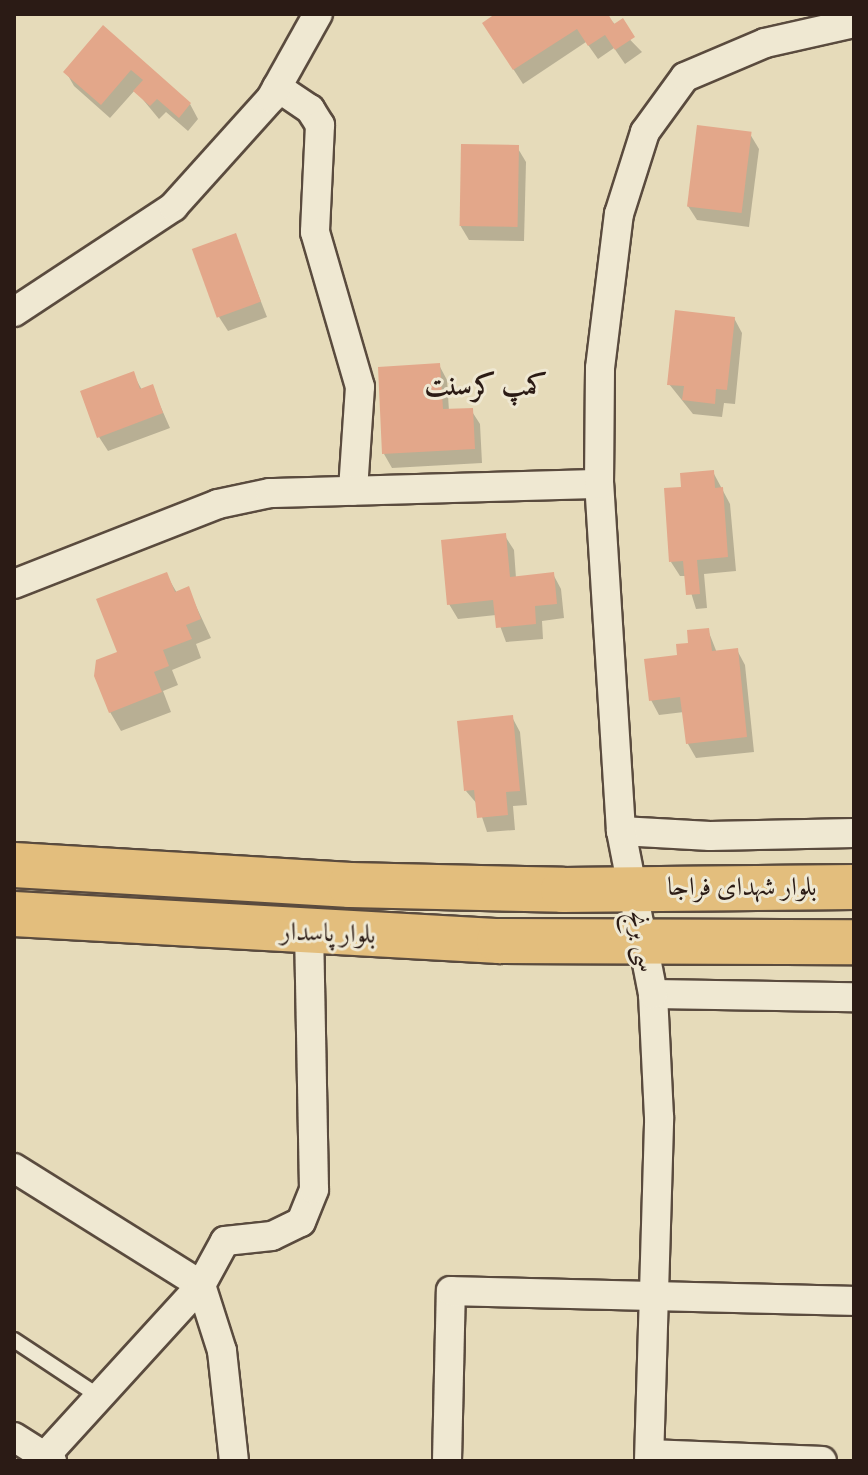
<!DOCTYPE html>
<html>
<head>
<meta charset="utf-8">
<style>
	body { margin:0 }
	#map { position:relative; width:868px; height:1475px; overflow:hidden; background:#e6dbba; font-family:"IM FELL French Canon",Amiri,serif }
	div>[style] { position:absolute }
	.shadow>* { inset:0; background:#0003 }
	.building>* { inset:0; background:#e3a78a; transform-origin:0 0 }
	.roads { filter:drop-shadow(2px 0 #5a4b3e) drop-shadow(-2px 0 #5a4b3e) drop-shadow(0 2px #5a4b3e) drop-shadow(0 -2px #5a4b3e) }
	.lane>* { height:14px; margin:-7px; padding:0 7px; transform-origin:7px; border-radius:7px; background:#efe8d2 }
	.street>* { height:28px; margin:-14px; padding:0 14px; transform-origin:14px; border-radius:14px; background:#efe8d2 }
	.primary>* { height:44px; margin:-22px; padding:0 22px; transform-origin:22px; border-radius:22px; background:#e3be7d }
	span { translate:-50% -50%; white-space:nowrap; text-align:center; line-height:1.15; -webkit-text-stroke:6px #efe8d2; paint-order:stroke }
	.street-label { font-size:26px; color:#2b1b15 }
	.neighbourhood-label { font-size:28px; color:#2b1b15; font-weight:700 }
	.frame { position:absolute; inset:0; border:16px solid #2b1b15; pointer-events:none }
</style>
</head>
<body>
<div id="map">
	<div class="shadow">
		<div style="clip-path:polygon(499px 14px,605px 14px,642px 52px,625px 64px,614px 48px,598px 59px,586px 42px,523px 84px,493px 38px)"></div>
		<div style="clip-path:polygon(103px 28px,190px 104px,198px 119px,188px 131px,166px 112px,159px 119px,135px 90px,110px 118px,74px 86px,66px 72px)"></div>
		<div style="clip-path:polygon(750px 134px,759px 149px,749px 227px,697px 220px,688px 206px)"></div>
		<div style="clip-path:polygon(517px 147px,526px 162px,524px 241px,469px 240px,460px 225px)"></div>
		<div style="clip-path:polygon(235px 235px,267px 317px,228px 331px,219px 317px)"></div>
		<div style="clip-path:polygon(734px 318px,742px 333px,735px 404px,724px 403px,722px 417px,693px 414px,669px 384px)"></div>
		<div style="clip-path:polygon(439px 365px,447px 380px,449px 411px,471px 410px,480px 424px,482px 463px,392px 468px,384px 454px)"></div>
		<div style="clip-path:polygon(133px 374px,142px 390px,152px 387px,170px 428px,108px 451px,99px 437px)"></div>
		<div style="clip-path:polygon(713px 472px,730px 504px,736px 571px,704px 574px,707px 608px,696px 609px,686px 576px,680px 576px,671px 562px,684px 489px)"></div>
		<div style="clip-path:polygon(505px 536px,514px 550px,516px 578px,553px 574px,561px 589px,564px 618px,542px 621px,543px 639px,506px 642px,496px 615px,458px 619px,449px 604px)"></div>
		<div style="clip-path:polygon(166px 574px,177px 593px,188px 589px,211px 638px,196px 644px,201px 658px,172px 670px,178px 685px,163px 691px,171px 712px,121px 731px,110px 712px,119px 653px)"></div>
		<div style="clip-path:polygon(708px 630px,717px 653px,737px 650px,745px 665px,754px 752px,696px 758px,688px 744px,684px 712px,659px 715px,651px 700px,679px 657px)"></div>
		<div style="clip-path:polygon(512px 717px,520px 732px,527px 805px,513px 806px,515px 830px,487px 832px,478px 805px,466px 791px)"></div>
	</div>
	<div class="building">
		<div style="clip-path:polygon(495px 14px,608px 14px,614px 24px,623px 18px,635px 37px,615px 50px,605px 35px,588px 46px,577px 29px,513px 70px,482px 23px)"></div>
		<div style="clip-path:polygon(103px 25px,191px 103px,179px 118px,157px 99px,150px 106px,133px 91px,143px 80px,131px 70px,101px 105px,63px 72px)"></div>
		<div style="left:697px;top:125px;width:55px;height:82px;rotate:7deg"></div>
		<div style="left:461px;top:144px;width:58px;height:82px;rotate:1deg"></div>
		<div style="left:236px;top:233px;width:73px;height:47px;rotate:70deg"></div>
		<div style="clip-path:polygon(675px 310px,735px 317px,727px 390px,716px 389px,715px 404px,682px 400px,684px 386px,667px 385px)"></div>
		<div style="clip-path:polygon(440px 363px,443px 409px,473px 408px,475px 449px,382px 454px,378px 367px)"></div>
		<div style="clip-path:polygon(134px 371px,140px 389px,153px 384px,163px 413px,97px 438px,80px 391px)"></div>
		<div style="clip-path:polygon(714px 470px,715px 488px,723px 487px,728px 557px,697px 560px,700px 594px,686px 595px,683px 561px,669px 562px,664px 488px,681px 487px,680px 473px)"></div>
		<div style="clip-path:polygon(506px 533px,510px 577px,554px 572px,557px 604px,535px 606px,536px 624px,496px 628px,493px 600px,447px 605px,441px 540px)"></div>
		<div style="clip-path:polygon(167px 572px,175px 592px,189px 586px,201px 619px,186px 625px,192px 639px,163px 650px,169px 666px,154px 672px,162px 692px,109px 713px,94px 676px,96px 660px,117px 652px,96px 599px)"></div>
		<div style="clip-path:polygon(709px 628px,712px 651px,738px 648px,747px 737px,686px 744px,680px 697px,649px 701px,644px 659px,677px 655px,676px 644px,688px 643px,687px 630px)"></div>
		<div style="clip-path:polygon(513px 715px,520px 791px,506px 792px,508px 815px,477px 818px,474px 790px,464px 791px,457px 721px)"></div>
	</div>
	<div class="roads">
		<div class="lane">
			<div style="left:14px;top:1340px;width:103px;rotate:33.5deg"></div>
		</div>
		<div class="street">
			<div style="left:277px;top:87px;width:40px;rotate:34deg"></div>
			<div style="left:310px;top:109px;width:19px;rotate:58deg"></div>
			<div style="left:320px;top:125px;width:107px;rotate:92.7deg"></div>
			<div style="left:315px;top:232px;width:161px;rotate:73.8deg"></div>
			<div style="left:360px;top:387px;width:104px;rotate:93.9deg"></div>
			<div style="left:14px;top:312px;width:191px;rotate:-33.4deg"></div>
			<div style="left:173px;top:207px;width:147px;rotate:-48deg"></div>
			<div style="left:271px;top:98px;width:96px;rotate:-60.8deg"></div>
			<div style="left:14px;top:584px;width:219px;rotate:-21.4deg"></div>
			<div style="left:218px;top:504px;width:53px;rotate:-11.9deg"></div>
			<div style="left:270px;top:493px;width:329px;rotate:-1.6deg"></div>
			<div style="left:621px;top:831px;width:89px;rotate:3.2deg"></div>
			<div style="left:710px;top:836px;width:144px;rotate:-1.2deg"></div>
			<div style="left:653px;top:994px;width:201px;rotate:0.9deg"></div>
			<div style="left:14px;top:1168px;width:221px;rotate:32deg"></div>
			<div style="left:201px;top:1285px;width:69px;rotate:72.3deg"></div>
			<div style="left:222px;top:1351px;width:111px;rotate:83.8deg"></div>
			<div style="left:14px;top:1437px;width:45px;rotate:32.3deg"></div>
			<div style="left:650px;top:1454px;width:172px;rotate:2.3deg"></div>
			<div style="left:46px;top:1455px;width:230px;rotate:-47.6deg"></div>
			<div style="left:201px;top:1285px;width:50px;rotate:-61.4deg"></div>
			<div style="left:225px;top:1241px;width:47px;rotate:-6.1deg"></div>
			<div style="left:272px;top:1236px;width:32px;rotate:-26deg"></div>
			<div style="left:301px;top:1222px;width:35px;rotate:-68deg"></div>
			<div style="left:314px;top:1189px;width:256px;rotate:-91.1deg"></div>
			<div style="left:447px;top:1461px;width:170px;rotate:-88.7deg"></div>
			<div style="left:451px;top:1291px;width:403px;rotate:1.4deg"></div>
			<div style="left:649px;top:1461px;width:344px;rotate:-88.3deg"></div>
			<div style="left:659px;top:1117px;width:123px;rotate:-92.8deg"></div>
			<div style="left:653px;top:994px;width:166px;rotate:-101.1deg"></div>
			<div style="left:621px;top:831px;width:348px;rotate:-93.6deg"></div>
			<div style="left:599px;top:484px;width:116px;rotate:-89.5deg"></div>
			<div style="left:600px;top:368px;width:155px;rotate:-83deg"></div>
			<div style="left:619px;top:214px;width:86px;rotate:-72.4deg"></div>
			<div style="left:645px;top:132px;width:68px;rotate:-54deg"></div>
			<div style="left:685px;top:77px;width:87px;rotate:-23deg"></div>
			<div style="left:765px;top:43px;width:91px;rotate:-12.7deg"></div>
		</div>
		<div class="primary">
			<div style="left:14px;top:865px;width:337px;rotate:3.4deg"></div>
			<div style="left:350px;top:885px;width:213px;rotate:1.3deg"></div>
			<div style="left:563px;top:890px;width:291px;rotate:-0.6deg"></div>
			<div style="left:14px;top:914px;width:486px;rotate:3.2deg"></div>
			<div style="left:499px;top:941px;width:355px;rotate:0.2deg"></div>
		</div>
	</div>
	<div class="street-label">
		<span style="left:742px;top:887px">بلوار شهدای فراجا</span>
		<span style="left:328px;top:933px;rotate:2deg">بلوار پاسدار</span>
		<span style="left:642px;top:941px;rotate:78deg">سی برنج</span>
	</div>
	<div class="neighbourhood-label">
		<span style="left:486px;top:386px">کمپ کرسنت</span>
	</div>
	<div class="frame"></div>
</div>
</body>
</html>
